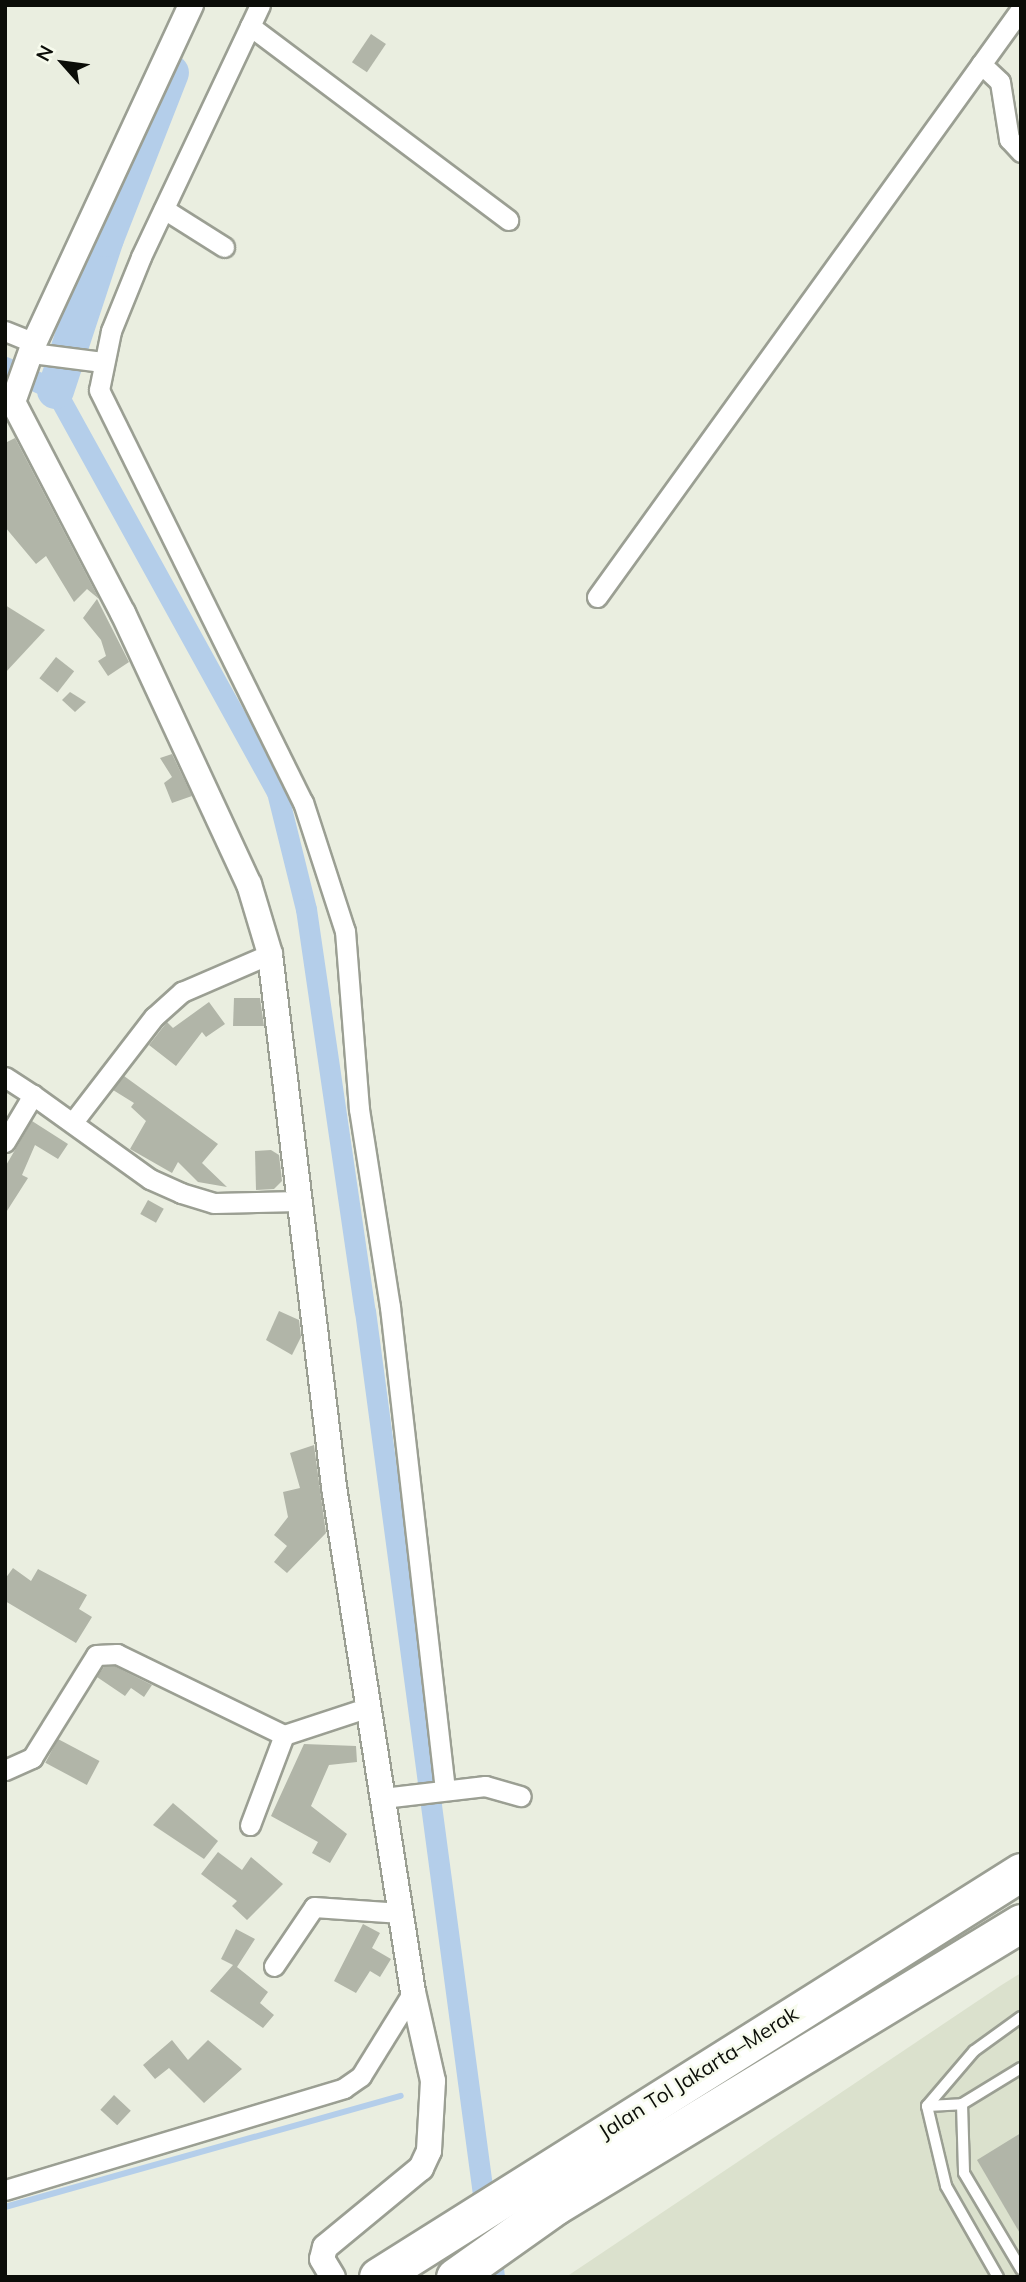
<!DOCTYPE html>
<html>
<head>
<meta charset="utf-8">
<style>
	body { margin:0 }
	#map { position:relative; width:1026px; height:2282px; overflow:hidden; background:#eaeee0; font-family:Mulish,sans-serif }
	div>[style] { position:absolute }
	.built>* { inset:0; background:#dbe1cd }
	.stream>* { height:6px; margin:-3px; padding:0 3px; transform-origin:3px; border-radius:3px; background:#b4ceea }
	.canal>* { height:21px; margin:-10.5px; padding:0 10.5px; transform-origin:10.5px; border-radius:10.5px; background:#b4ceea }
	.river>* { height:37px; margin:-18.5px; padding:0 18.5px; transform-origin:18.5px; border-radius:18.5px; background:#b4ceea }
	.building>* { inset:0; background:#b1b5a8; transform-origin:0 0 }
	.roads { filter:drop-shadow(2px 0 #9b9f93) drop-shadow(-2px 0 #9b9f93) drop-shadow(0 2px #9b9f93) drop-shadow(0 -2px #9b9f93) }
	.service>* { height:10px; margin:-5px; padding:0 5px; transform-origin:5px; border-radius:5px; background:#fff }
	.minor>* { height:19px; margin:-9.5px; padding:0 9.5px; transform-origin:9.5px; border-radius:9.5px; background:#fff }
	.tertiary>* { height:24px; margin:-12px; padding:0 12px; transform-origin:12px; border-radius:12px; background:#fff }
	.motorway>* { height:37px; margin:-18.5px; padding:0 18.5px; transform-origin:18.5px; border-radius:18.5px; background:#fff }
	span { translate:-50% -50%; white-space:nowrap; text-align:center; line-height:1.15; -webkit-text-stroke:5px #f7fbed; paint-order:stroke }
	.street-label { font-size:21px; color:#0b0d08 }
	.frame { position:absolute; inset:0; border:7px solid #0b0d08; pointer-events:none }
	.north { position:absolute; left:28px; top:28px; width:70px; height:70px; -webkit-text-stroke:5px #f7fbed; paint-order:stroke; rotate:298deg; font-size:19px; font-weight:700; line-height:28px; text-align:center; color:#0b0d08 }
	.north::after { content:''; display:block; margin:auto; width:24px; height:32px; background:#0b0d08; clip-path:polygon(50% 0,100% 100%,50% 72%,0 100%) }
</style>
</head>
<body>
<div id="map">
	<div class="built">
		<div style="clip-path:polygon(1021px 1973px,1021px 2277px,566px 2277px,1000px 1986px)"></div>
	</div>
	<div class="stream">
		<div style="left:5px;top:2207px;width:411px;rotate:-15.7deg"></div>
	</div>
	<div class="canal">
		<div style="left:5px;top:367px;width:55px;rotate:24.7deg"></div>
		<div style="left:55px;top:390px;width:459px;rotate:61.1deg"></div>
		<div style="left:277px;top:792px;width:121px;rotate:76.1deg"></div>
		<div style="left:306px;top:909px;width:406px;rotate:81.7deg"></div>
		<div style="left:365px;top:1311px;width:975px;rotate:82.39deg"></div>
	</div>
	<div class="river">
		<div style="left:55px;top:390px;width:160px;rotate:-71.8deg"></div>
		<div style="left:105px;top:238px;width:178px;rotate:-68.6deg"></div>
	</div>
	<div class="building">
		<div style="left:371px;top:34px;width:18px;height:34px;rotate:34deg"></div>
		<div style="clip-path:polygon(15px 438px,99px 599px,87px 589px,74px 602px,46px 556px,36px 564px,5px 527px,5px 443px)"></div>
		<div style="clip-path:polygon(97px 599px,129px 662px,108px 676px,98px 661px,106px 656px,101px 640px,83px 618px)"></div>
		<div style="clip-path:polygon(5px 605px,45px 630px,5px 673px)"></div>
		<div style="left:56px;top:657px;width:23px;height:27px;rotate:38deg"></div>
		<div style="clip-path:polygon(70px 692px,86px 702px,75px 712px,62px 700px)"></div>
		<div style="clip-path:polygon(172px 754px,192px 796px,172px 803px,164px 783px,172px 777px,160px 758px)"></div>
		<div style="clip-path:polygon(234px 998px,260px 998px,264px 1026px,233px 1026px)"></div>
		<div style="clip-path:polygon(209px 1002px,225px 1024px,206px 1037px,202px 1032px,176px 1066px,149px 1045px,167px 1022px,173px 1028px)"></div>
		<div style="clip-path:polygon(124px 1076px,218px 1144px,202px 1163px,227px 1187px,198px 1182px,178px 1162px,172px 1173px,130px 1149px,146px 1121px,131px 1107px,134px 1103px,113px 1090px)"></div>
		<div style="clip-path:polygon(32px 1121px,68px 1144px,58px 1159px,35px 1145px,22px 1175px,28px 1178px,5px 1214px,5px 1167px)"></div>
		<div style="clip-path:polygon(271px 1150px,279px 1155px,282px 1181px,274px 1189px,256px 1190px,255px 1151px)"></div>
		<div style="left:148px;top:1200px;width:18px;height:16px;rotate:29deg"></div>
		<div style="clip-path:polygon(279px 1311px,299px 1320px,301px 1337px,292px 1355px,266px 1340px)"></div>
		<div style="clip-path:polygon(314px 1445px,326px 1533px,287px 1573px,274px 1562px,287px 1546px,274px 1535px,288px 1517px,283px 1492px,300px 1488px,290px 1453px)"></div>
		<div style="clip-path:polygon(13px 1568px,31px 1581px,38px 1569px,87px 1595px,79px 1609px,92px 1617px,76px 1643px,5px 1601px,5px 1579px)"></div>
		<div style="clip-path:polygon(114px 1666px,152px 1685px,144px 1697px,131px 1688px,125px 1696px,97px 1677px,104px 1667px)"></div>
		<div style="left:58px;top:1739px;width:47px;height:27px;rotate:28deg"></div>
		<div style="clip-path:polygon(304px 1744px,356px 1746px,357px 1762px,329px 1765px,311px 1806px,347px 1834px,330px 1863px,312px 1853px,318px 1842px,271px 1816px)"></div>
		<div style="clip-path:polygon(173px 1803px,218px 1841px,204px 1859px,153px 1825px)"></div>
		<div style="clip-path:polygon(218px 1852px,242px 1870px,251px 1857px,283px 1884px,247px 1920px,232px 1906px,237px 1901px,201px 1874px)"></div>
		<div style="clip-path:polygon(363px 1924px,380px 1933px,372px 1948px,391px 1959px,380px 1977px,370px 1971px,356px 1993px,334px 1981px)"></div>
		<div style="clip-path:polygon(236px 1929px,255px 1939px,237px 1967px,268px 1992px,260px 2003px,274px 2015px,263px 2028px,210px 1991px,233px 1965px,221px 1959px)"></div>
		<div style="clip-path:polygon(172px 2040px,188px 2060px,208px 2040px,242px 2069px,204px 2103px,169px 2068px,155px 2079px,143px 2065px)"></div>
		<div style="left:114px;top:2095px;width:23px;height:20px;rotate:43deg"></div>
		<div style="clip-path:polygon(1021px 2133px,1021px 2235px,977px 2160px)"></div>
	</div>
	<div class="roads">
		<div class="service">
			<div style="left:1021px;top:2017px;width:58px;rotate:144.1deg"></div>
			<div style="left:974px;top:2051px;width:72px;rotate:130.5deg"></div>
			<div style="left:927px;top:2106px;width:35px;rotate:-3deg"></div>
			<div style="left:962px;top:2104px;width:69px;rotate:-31.4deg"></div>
			<div style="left:962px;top:2104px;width:69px;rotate:88.3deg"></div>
			<div style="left:964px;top:2173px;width:112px;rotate:59.3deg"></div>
			<div style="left:927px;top:2106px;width:82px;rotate:76.6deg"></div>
			<div style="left:946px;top:2186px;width:105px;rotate:60.3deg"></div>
		</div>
		<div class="minor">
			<div style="left:260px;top:5px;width:279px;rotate:115.3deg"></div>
			<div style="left:141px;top:257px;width:80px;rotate:112.1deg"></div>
			<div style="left:111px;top:331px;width:60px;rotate:101.5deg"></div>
			<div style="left:99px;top:390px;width:460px;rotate:63.7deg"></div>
			<div style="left:303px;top:802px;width:136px;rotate:72deg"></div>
			<div style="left:345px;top:931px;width:179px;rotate:85.5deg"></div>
			<div style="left:359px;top:1109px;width:200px;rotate:81.1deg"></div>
			<div style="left:390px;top:1307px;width:484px;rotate:83.5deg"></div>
			<div style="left:250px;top:26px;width:323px;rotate:36.9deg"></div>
			<div style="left:981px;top:64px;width:26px;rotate:43deg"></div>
			<div style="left:1000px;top:82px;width:58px;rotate:81deg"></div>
			<div style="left:1009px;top:139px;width:18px;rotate:47deg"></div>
			<div style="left:164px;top:209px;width:71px;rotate:32.3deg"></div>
			<div style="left:5px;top:331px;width:31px;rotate:22deg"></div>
			<div style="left:32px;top:353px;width:71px;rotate:7.3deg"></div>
			<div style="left:597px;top:597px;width:725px;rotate:-54.21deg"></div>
			<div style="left:5px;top:1077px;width:33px;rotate:33deg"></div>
			<div style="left:73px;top:1122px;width:133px;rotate:-52.4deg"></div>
			<div style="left:154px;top:1017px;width:38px;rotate:-42deg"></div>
			<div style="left:182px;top:992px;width:96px;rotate:-23.4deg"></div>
			<div style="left:5px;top:1142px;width:55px;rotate:-59.2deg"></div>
			<div style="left:33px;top:1095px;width:144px;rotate:35.7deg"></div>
			<div style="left:150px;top:1179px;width:34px;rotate:24deg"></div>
			<div style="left:181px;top:1193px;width:34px;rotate:17deg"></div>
			<div style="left:214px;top:1203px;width:85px;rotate:-1.3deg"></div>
			<div style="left:5px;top:1770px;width:30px;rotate:-24deg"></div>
			<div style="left:32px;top:1758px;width:121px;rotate:-58.1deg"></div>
			<div style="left:96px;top:1655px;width:21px;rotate:-3deg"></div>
			<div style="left:117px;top:1654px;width:186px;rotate:25.9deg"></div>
			<div style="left:383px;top:1798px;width:103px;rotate:-6.7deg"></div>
			<div style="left:485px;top:1786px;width:37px;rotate:16deg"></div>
			<div style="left:250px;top:1825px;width:96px;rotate:-69.3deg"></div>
			<div style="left:284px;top:1735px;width:89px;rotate:-18.2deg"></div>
			<div style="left:274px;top:1966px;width:71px;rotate:-55.9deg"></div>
			<div style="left:314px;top:1907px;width:87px;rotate:3.9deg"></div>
			<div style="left:5px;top:2190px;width:354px;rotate:-16.7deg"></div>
			<div style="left:344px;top:2088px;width:21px;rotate:-35deg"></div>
			<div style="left:361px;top:2076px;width:99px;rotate:-58.2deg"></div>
		</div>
		<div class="tertiary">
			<div style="left:191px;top:5px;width:373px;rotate:114.9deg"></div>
			<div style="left:34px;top:343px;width:63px;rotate:109.6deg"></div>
			<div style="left:13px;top:402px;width:238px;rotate:62.5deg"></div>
			<div style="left:123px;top:613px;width:299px;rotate:65.1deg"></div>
			<div style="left:249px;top:884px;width:73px;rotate:73.3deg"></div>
			<div style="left:270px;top:954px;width:537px;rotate:83.15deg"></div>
			<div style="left:334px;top:1487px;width:511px;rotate:81.11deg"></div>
			<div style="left:413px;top:1992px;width:91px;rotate:77.3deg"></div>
			<div style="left:433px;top:2081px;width:70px;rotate:93.3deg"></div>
			<div style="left:429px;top:2151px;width:19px;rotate:115deg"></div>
			<div style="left:421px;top:2168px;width:124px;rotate:140.5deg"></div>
			<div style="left:325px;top:2247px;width:12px;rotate:104deg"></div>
			<div style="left:322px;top:2259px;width:21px;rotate:59deg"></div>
		</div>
		<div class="motorway">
			<div style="left:378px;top:2277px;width:760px;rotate:-32.21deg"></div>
			<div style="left:455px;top:2277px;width:123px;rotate:-35.4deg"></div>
			<div style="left:555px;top:2206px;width:545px;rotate:-31.27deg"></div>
		</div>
	</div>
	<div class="street-label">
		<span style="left:698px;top:2072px;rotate:-32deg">Jalan Tol Jakarta–Merak</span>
	</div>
	<div class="frame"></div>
	<div class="north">N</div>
</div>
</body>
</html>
